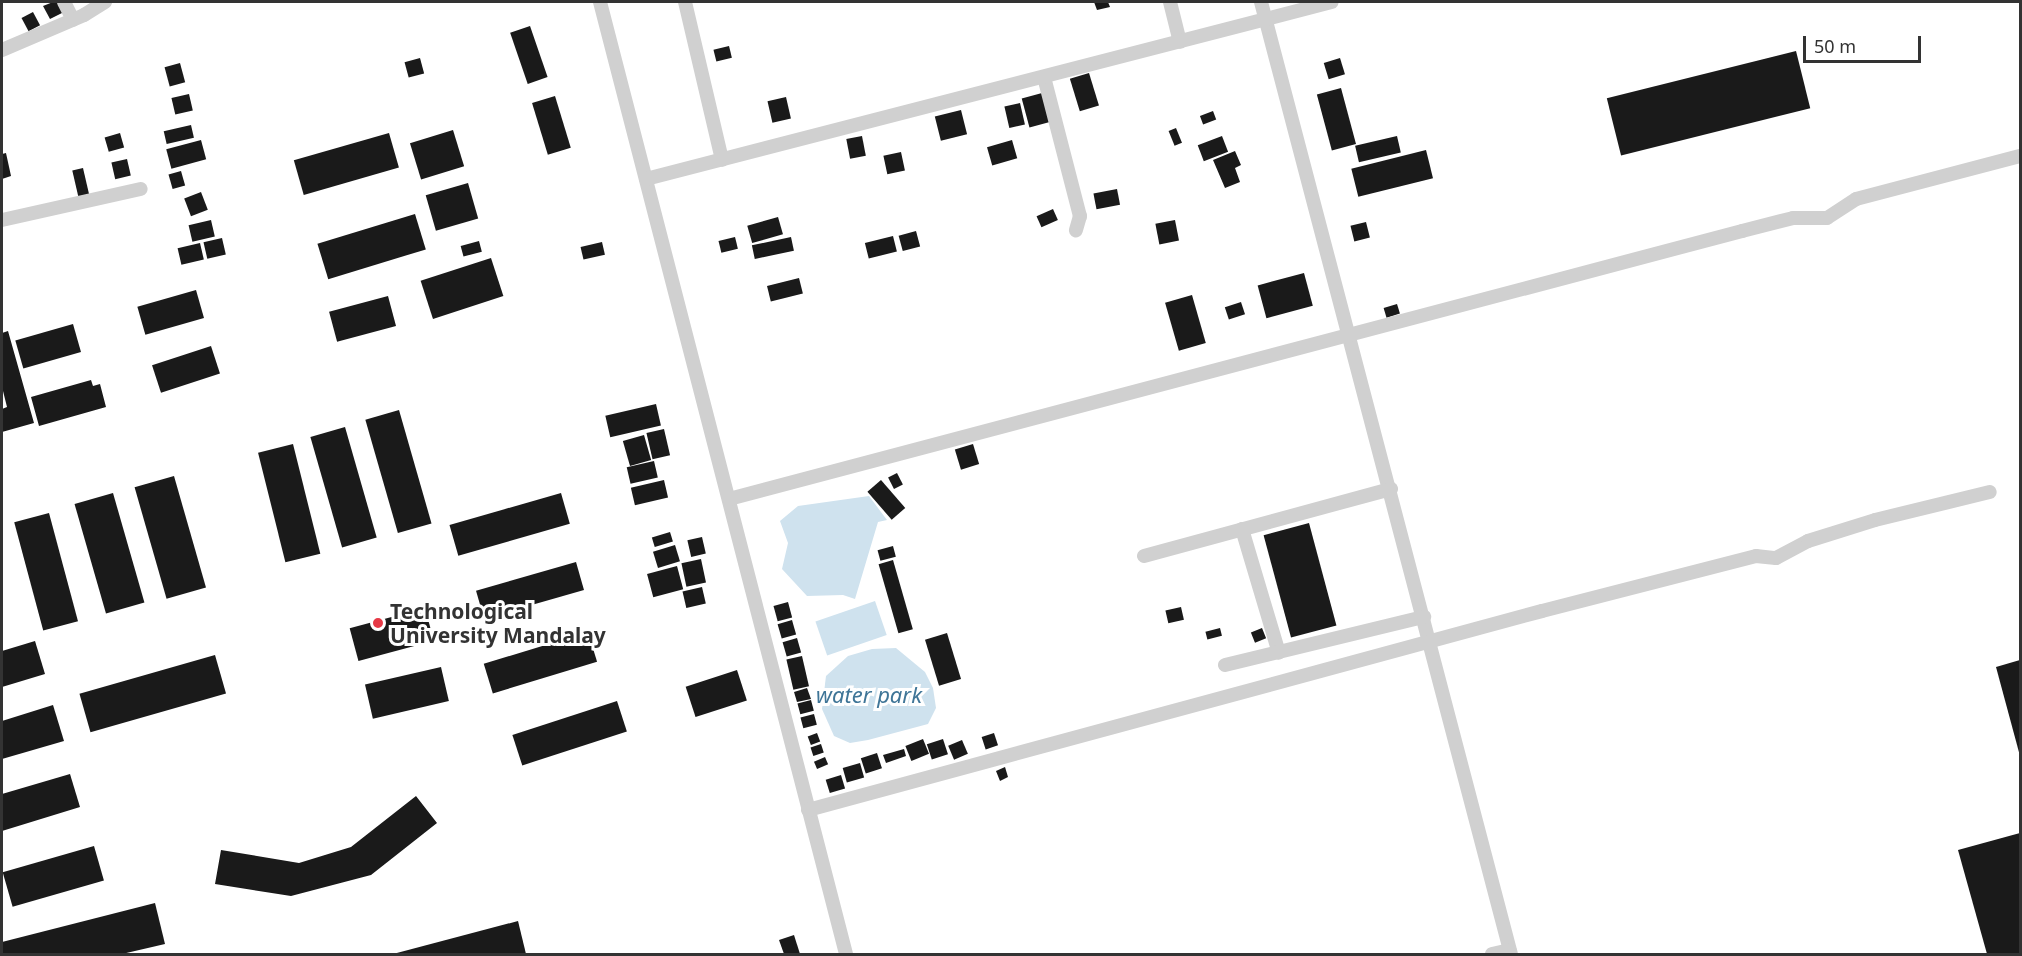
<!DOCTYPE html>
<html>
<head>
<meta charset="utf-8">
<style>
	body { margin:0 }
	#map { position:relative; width:2022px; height:956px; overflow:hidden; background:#fff; font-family:"Noto Sans",sans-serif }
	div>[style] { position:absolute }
	.water>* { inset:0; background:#cfe2ee; transform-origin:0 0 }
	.building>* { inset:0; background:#1a1a1a; transform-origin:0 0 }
	.street>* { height:14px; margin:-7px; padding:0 7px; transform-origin:7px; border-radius:7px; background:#d0d0d0 }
	.dots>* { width:16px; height:16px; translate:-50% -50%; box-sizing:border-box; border:3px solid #fff; border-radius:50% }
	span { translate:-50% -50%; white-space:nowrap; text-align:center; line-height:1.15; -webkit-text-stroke:6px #fff; paint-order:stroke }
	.poi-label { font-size:21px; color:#333; font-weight:700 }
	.left { translate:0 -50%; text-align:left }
	.water-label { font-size:22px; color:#3f7597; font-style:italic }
	.frame { position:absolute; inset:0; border:3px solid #333; pointer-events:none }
	.scale { position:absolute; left:1803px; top:36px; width:118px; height:27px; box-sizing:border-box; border:3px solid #333; border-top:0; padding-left:8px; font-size:18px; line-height:21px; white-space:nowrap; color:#333; -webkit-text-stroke:4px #fff; paint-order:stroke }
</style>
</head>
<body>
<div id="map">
	<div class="water">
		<div style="clip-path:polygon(869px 496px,887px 520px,878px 522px,855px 599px,843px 595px,807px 596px,782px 569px,788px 543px,780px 521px,798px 506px)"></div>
		<div style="left:875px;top:601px;width:36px;height:63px;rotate:71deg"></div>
		<div style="clip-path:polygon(896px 648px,925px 672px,933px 688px,936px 708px,928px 724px,868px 740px,850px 743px,834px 736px,822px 709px,826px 676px,848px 656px,872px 649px)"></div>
	</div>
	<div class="building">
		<div style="clip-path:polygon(53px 2px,59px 2px,64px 12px,50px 19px,43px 6px)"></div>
		<div style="clip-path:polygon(1094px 2px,1108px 2px,1110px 7px,1097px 10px)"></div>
		<div style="left:33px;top:12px;width:15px;height:13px;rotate:62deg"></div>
		<div style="left:530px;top:26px;width:54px;height:21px;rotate:71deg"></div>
		<div style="left:729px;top:46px;width:12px;height:16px;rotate:76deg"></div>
		<div style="left:1796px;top:51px;width:59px;height:195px;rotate:76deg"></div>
		<div style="left:420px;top:58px;width:16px;height:16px;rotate:75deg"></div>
		<div style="left:1340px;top:58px;width:17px;height:17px;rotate:73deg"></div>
		<div style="left:180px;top:63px;width:20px;height:16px;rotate:75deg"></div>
		<div style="left:1089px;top:73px;width:34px;height:20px;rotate:73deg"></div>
		<div style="left:1341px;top:88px;width:58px;height:25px;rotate:75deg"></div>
		<div style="left:1042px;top:93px;width:30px;height:21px;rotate:75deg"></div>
		<div style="left:189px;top:94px;width:17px;height:18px;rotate:77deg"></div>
		<div style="left:555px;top:96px;width:54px;height:24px;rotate:73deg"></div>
		<div style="left:786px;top:97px;width:22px;height:19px;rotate:77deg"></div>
		<div style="left:1020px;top:103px;width:22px;height:16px;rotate:77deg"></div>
		<div style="left:961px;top:110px;width:25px;height:27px;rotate:76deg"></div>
		<div style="left:1213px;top:111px;width:9px;height:14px;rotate:69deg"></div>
		<div style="left:191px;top:125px;width:13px;height:28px;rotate:77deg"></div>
		<div style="left:1176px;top:128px;width:16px;height:8px;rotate:68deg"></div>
		<div style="left:453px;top:130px;width:38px;height:45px;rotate:73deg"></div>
		<div style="left:120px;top:133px;width:15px;height:16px;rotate:74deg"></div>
		<div style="left:389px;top:133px;width:36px;height:99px;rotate:74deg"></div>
		<div style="left:862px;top:136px;width:20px;height:16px;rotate:79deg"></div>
		<div style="left:1222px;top:136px;width:17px;height:26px;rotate:69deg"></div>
		<div style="left:1397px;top:136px;width:17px;height:43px;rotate:77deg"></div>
		<div style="left:201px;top:140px;width:20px;height:36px;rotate:75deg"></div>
		<div style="left:1012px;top:140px;width:19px;height:26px;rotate:74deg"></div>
		<div style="left:1426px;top:150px;width:29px;height:77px;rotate:76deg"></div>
		<div style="clip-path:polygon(1235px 151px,1241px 165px,1235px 168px,1240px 182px,1225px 188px,1213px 160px)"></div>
		<div style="left:901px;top:152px;width:19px;height:18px;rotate:78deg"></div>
		<div style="clip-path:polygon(6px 153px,11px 176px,2px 179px,2px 154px)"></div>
		<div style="left:127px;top:159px;width:17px;height:16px;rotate:77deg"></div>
		<div style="left:83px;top:168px;width:27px;height:11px;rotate:77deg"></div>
		<div style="left:181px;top:171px;width:15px;height:13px;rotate:74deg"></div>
		<div style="left:468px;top:183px;width:37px;height:44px;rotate:74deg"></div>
		<div style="left:1117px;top:189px;width:16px;height:24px;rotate:79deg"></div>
		<div style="left:201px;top:192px;width:19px;height:18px;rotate:69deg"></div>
		<div style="left:1053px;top:209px;width:12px;height:18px;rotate:66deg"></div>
		<div style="left:415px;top:214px;width:37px;height:102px;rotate:73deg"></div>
		<div style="left:778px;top:217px;width:18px;height:32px;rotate:74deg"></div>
		<div style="left:211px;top:220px;width:17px;height:23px;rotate:77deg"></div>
		<div style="left:1175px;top:220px;width:21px;height:20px;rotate:79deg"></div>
		<div style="left:1366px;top:222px;width:16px;height:16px;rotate:76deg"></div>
		<div style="left:916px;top:231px;width:16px;height:18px;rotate:75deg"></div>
		<div style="left:893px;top:236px;width:16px;height:29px;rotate:76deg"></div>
		<div style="left:735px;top:237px;width:12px;height:17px;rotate:76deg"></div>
		<div style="left:791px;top:237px;width:14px;height:40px;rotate:78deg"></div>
		<div style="left:222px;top:238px;width:17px;height:19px;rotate:77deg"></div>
		<div style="left:479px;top:241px;width:11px;height:19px;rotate:75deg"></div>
		<div style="left:602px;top:242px;width:13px;height:22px;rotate:77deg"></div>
		<div style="left:200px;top:243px;width:17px;height:23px;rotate:77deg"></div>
		<div style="left:491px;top:258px;width:40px;height:74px;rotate:72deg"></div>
		<div style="left:1304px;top:273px;width:34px;height:48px;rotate:75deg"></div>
		<div style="left:799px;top:278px;width:16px;height:33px;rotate:76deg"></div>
		<div style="left:196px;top:290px;width:29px;height:61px;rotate:74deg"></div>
		<div style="left:1192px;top:295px;width:50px;height:28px;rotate:74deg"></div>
		<div style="left:388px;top:296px;width:31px;height:61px;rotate:75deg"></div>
		<div style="left:1241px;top:302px;width:13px;height:17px;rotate:72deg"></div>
		<div style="left:1397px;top:304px;width:10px;height:14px;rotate:73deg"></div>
		<div style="left:73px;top:324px;width:29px;height:60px;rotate:74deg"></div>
		<div style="clip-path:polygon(8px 331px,34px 423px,2px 432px,2px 409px,7px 407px,2px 387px,2px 333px)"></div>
		<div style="left:211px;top:346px;width:29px;height:62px;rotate:72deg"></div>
		<div style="clip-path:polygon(91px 380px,93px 386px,100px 384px,106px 407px,39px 426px,31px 397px)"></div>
		<div style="left:656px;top:404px;width:22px;height:52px;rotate:77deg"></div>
		<div style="left:399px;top:410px;width:118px;height:35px;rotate:74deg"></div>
		<div style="left:345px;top:427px;width:115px;height:36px;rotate:74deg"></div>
		<div style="left:664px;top:429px;width:27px;height:18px;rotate:77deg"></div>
		<div style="left:644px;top:435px;width:26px;height:22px;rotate:74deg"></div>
		<div style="left:293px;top:444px;width:113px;height:36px;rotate:76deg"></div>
		<div style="left:973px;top:444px;width:21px;height:19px;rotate:73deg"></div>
		<div style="left:654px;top:461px;width:17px;height:28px;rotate:77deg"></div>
		<div style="left:897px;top:473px;width:13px;height:10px;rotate:63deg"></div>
		<div style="left:174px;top:476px;width:116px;height:41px;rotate:74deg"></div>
		<div style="left:664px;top:480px;width:18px;height:34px;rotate:77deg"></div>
		<div style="left:881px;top:480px;width:37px;height:18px;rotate:49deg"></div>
		<div style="left:113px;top:493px;width:114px;height:40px;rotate:74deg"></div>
		<div style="left:561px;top:493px;width:32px;height:116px;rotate:74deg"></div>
		<div style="left:49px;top:513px;width:112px;height:36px;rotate:75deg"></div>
		<div style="left:1309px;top:523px;width:106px;height:47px;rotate:75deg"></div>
		<div style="left:670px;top:532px;width:10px;height:19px;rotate:73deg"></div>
		<div style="left:702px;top:537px;width:17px;height:15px;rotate:77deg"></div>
		<div style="left:675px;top:545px;width:17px;height:23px;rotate:73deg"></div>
		<div style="left:893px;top:546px;width:11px;height:16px;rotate:75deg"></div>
		<div style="left:701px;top:559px;width:24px;height:20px;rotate:78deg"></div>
		<div style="left:893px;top:560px;width:72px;height:15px;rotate:74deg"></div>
		<div style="left:576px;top:562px;width:29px;height:104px;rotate:74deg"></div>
		<div style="left:677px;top:566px;width:24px;height:31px;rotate:75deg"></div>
		<div style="left:702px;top:587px;width:17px;height:20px;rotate:77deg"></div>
		<div style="left:788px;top:602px;width:16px;height:15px;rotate:75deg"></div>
		<div style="left:1181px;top:607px;width:13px;height:16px;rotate:77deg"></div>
		<div style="left:425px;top:608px;width:34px;height:78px;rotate:75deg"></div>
		<div style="left:792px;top:620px;width:15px;height:15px;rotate:74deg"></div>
		<div style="left:1220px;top:628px;width:8px;height:15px;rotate:76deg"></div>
		<div style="left:1262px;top:628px;width:11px;height:12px;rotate:68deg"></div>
		<div style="left:588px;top:632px;width:31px;height:109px;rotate:73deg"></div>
		<div style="left:947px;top:633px;width:48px;height:23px;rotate:73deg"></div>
		<div style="left:797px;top:638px;width:15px;height:15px;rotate:74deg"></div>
		<div style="clip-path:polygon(35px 641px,45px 674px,2px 687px,2px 651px)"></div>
		<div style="left:215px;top:655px;width:40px;height:141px;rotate:74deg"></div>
		<div style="left:802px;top:656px;width:31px;height:16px;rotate:77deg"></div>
		<div style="clip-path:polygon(2020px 660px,2020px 756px,1996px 667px)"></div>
		<div style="left:441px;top:667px;width:35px;height:78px;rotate:77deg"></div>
		<div style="left:737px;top:670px;width:32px;height:54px;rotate:72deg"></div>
		<div style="clip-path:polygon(807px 688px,811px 699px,797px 702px,794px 692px)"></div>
		<div style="left:811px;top:700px;width:11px;height:14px;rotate:75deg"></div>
		<div style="left:617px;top:701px;width:32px;height:110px;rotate:72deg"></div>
		<div style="clip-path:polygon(53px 705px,64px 741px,2px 759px,2px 721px)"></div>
		<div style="left:814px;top:714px;width:11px;height:14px;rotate:75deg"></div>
		<div style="left:817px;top:733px;width:9px;height:10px;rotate:69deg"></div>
		<div style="left:994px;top:733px;width:13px;height:13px;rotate:72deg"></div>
		<div style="left:923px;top:739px;width:16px;height:19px;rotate:68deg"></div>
		<div style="left:943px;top:739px;width:16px;height:17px;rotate:72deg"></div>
		<div style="left:962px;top:740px;width:15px;height:15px;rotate:67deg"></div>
		<div style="left:821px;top:744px;width:9px;height:11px;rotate:72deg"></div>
		<div style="clip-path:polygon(904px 749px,906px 756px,886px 763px,883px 755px)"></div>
		<div style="left:877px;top:753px;width:16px;height:17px;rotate:72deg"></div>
		<div style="left:825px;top:757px;width:8px;height:12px;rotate:67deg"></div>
		<div style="left:860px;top:763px;width:15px;height:18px;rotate:74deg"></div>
		<div style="clip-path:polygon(1005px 767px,1008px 777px,1000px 781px,996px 771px)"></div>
		<div style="clip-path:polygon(70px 774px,80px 807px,2px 831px,2px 794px)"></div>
		<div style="left:841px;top:775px;width:14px;height:16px;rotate:73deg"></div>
		<div style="clip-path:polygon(416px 796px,437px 823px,371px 875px,291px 896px,215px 884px,221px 850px,299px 863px,351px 847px)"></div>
		<div style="clip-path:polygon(2020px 833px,2020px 954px,1987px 954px,1958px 850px)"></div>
		<div style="left:94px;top:846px;width:36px;height:95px;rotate:74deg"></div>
		<div style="clip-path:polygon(155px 903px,165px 944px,122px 954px,2px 954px,2px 942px)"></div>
		<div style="clip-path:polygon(518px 921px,526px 954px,393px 954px)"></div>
		<div style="clip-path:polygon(794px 935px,800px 954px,784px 954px,779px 940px)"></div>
	</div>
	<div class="street">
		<div style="left:64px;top:2px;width:20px;rotate:63deg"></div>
		<div style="left:600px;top:2px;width:983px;rotate:75.51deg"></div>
		<div style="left:685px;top:2px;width:162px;rotate:76.8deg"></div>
		<div style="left:1170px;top:2px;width:41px;rotate:76deg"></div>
		<div style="left:1261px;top:2px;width:984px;rotate:75.29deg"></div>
		<div style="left:2px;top:50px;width:89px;rotate:-23.1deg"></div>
		<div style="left:84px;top:15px;width:25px;rotate:-32deg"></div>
		<div style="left:1044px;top:77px;width:144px;rotate:75.5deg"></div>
		<div style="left:1080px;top:216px;width:15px;rotate:106deg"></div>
		<div style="left:646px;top:179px;width:708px;rotate:-14.47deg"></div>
		<div style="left:2px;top:220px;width:142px;rotate:-12.6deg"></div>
		<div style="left:729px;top:499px;width:1048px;rotate:-14.82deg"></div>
		<div style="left:1742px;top:231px;width:53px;rotate:-14.3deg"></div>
		<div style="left:1793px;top:218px;width:34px"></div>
		<div style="left:1827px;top:218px;width:35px;rotate:-33deg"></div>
		<div style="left:1856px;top:199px;width:170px;rotate:-14.7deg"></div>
		<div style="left:1242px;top:529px;width:129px;rotate:73.4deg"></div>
		<div style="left:1144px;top:556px;width:256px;rotate:-15.2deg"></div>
		<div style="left:1225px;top:665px;width:205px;rotate:-13.6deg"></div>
		<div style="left:808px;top:810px;width:760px;rotate:-15.17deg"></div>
		<div style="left:1542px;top:611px;width:221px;rotate:-14.4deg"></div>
		<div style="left:1756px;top:556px;width:20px;rotate:6deg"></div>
		<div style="left:1776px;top:558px;width:36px;rotate:-28deg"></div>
		<div style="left:1808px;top:541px;width:70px;rotate:-17.4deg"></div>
		<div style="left:1875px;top:520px;width:118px;rotate:-13.7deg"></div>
		<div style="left:1492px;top:954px;width:18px;rotate:-13deg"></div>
	</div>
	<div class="dots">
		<div style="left:378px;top:623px;background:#e63946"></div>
	</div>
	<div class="poi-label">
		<span class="left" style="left:390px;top:623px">Technological<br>University Mandalay</span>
	</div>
	<div class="water-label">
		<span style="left:869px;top:695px">water park</span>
	</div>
	<div class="frame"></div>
	<div class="scale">50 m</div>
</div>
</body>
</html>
